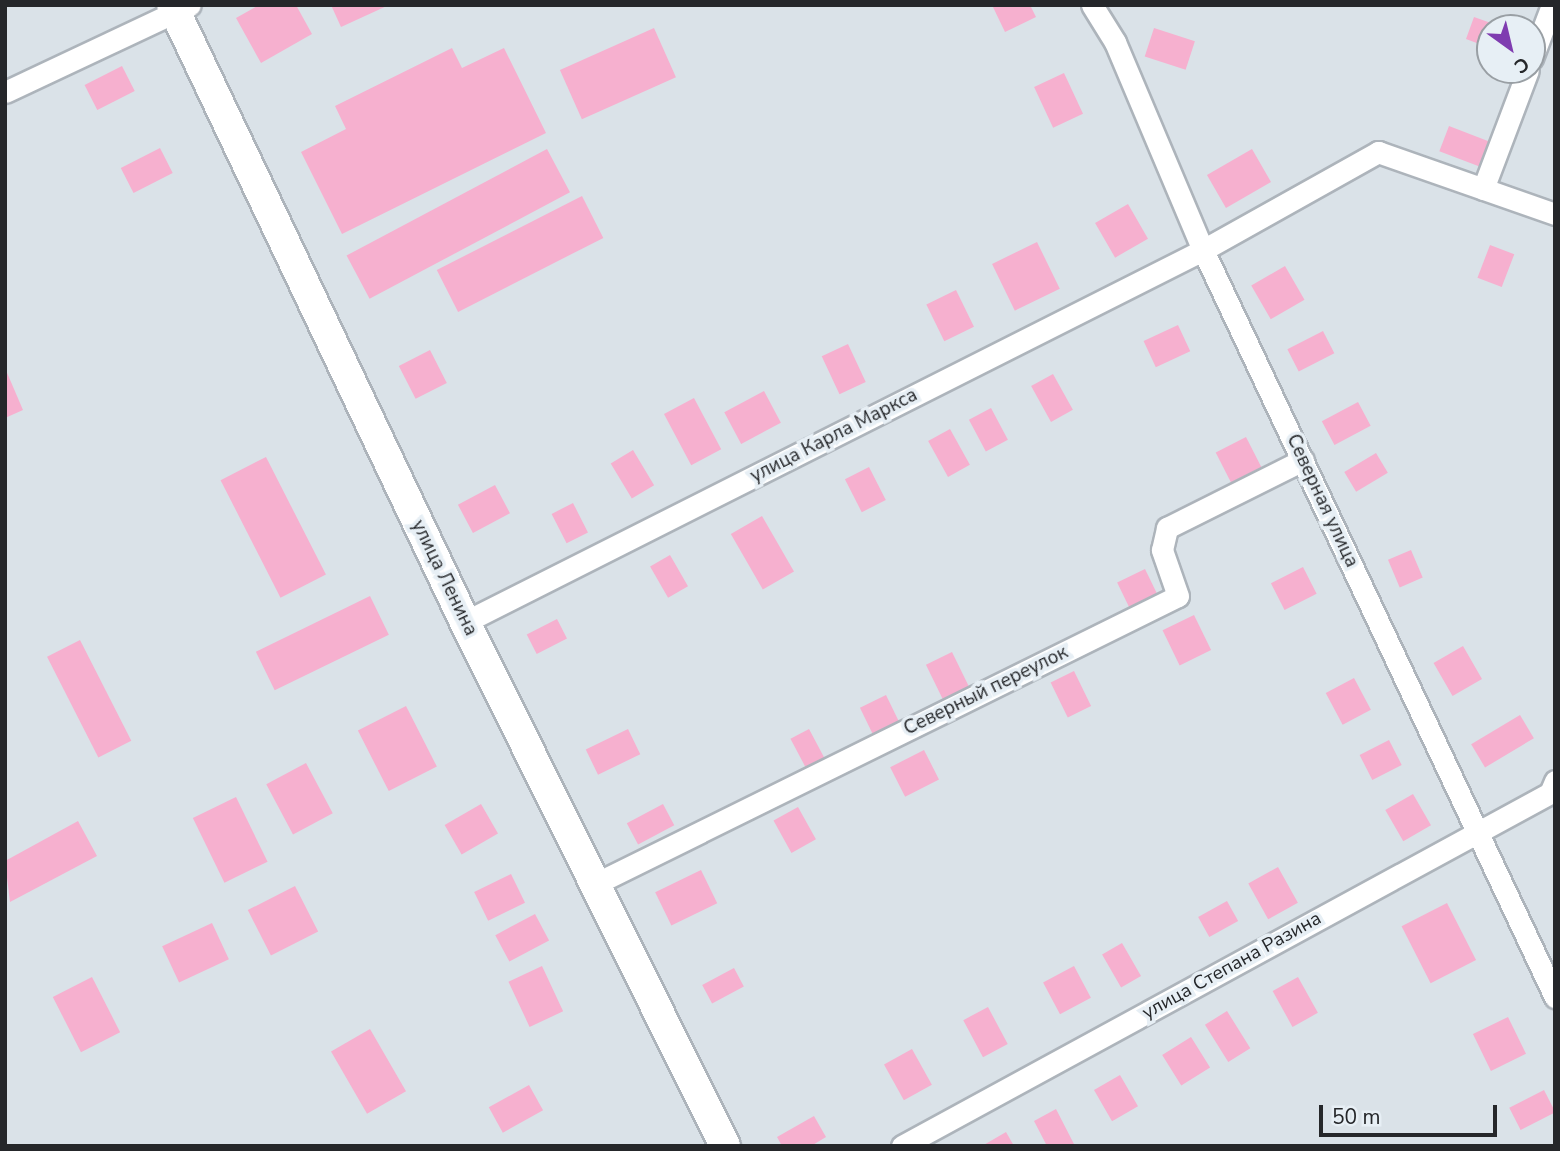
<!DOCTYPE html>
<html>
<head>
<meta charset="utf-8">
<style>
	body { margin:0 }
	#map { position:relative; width:1560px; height:1151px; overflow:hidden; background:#dae2e8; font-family:"Nunito Sans",sans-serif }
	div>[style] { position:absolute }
	.building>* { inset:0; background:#f6b0cf; transform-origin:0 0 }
	.roads { filter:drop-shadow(2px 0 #adb4bb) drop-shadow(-2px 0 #adb4bb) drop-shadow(0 2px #adb4bb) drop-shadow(0 -2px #adb4bb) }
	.street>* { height:21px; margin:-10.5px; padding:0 10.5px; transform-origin:10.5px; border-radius:10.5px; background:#fff }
	.secondary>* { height:30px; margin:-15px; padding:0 15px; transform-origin:15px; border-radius:15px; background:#fff }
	span { translate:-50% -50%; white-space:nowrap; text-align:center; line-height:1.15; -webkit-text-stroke:7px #e7eff5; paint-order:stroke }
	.street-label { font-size:19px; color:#25272a }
	.frame { position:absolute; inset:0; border:7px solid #25272a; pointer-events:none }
	.north { position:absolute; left:1476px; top:14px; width:70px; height:70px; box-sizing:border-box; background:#e7eff5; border:2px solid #999fa4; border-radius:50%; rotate:146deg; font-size:19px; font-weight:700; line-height:28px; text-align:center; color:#25272a }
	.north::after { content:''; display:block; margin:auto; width:24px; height:32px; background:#7f3cb0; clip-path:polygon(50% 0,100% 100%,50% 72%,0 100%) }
	.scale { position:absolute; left:1319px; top:1105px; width:178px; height:32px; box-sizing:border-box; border:4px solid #25272a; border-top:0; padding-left:9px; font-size:21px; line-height:24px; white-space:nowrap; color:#25272a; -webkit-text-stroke:5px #e7eff5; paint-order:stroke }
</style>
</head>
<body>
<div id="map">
	<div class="building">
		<div style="clip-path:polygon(259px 5px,296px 5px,312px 34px,261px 63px,236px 18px)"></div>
		<div style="clip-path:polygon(331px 5px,389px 5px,341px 27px)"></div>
		<div style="clip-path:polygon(992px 5px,1030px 5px,1036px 17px,1005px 32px)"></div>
		<div style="clip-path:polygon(1474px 17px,1505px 28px,1490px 28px,1490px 48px,1466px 39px)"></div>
		<div style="left:654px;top:28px;width:54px;height:103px;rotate:66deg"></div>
		<div style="left:1154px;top:28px;width:43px;height:30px;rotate:18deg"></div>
		<div style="clip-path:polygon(452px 48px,462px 68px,504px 48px,546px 133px,342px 234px,301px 152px,346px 129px,335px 106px)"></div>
		<div style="left:122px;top:66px;width:28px;height:42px;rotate:63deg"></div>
		<div style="left:1064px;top:73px;width:45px;height:33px;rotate:65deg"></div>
		<div style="left:1449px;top:126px;width:43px;height:27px;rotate:21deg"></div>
		<div style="left:160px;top:148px;width:28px;height:44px;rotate:63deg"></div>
		<div style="left:547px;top:149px;width:49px;height:227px;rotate:62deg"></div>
		<div style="left:1252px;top:149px;width:38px;height:52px;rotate:60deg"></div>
		<div style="left:582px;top:196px;width:47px;height:163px;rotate:63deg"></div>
		<div style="left:1128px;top:204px;width:40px;height:38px;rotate:60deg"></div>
		<div style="left:1037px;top:242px;width:52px;height:50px;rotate:64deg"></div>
		<div style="left:1490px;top:245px;width:26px;height:35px;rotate:21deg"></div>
		<div style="left:1285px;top:266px;width:39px;height:39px;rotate:60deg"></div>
		<div style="left:956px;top:290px;width:41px;height:33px;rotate:64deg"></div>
		<div style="left:1178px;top:325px;width:29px;height:38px;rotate:65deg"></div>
		<div style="left:1323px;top:331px;width:25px;height:40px;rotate:63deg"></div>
		<div style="left:848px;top:344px;width:42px;height:29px;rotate:65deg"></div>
		<div style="left:430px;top:350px;width:37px;height:35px;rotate:63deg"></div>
		<div style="clip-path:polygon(5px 368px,23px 410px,5px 418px)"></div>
		<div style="left:1053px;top:374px;width:41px;height:25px;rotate:61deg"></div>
		<div style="left:764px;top:391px;width:36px;height:45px;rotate:62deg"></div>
		<div style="left:694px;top:398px;width:58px;height:34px;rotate:62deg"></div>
		<div style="left:1358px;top:402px;width:27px;height:41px;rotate:62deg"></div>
		<div style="left:991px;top:408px;width:36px;height:25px;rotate:62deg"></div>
		<div style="left:950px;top:429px;width:41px;height:25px;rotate:61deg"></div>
		<div style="left:1246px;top:437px;width:34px;height:34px;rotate:63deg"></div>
		<div style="left:633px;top:450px;width:41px;height:26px;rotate:59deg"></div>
		<div style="left:1376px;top:453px;width:23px;height:37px;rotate:59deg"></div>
		<div style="left:266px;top:457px;width:132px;height:51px;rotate:63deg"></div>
		<div style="left:869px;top:467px;width:37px;height:27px;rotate:63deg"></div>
		<div style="left:495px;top:485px;width:32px;height:42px;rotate:62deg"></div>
		<div style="left:573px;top:503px;width:33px;height:24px;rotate:63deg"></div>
		<div style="left:762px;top:516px;width:64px;height:36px;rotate:60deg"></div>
		<div style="left:1411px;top:550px;width:30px;height:25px;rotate:67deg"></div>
		<div style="left:670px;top:555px;width:36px;height:23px;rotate:60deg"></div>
		<div style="left:1303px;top:567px;width:30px;height:36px;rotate:63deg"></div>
		<div style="left:1145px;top:569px;width:30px;height:31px;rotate:64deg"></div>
		<div style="left:370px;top:596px;width:43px;height:127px;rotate:64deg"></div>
		<div style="left:1194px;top:615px;width:39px;height:35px;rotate:64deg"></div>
		<div style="left:557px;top:619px;width:22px;height:34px;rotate:63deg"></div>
		<div style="left:80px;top:640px;width:113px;height:37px;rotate:63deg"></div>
		<div style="left:1463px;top:646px;width:38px;height:34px;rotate:60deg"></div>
		<div style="left:952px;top:652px;width:41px;height:29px;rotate:64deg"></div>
		<div style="left:1074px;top:671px;width:39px;height:26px;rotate:64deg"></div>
		<div style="left:1354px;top:678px;width:36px;height:32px;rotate:62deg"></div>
		<div style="left:886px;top:695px;width:30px;height:29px;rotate:64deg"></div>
		<div style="left:406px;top:706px;width:68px;height:54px;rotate:63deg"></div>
		<div style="left:1520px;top:715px;width:27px;height:57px;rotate:59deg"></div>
		<div style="left:628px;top:729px;width:28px;height:47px;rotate:64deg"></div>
		<div style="left:809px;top:729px;width:34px;height:21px;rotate:62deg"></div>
		<div style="left:1389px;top:740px;width:28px;height:33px;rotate:63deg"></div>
		<div style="left:924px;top:750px;width:33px;height:38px;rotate:63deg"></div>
		<div style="left:306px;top:763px;width:57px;height:45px;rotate:62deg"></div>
		<div style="left:1413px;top:794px;width:36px;height:32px;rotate:60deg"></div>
		<div style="left:236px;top:797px;width:72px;height:48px;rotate:64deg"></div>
		<div style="left:481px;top:804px;width:34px;height:42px;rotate:60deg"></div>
		<div style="left:663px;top:804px;width:24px;height:41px;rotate:62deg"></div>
		<div style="left:798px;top:807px;width:37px;height:28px;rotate:61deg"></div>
		<div style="clip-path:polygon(78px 821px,97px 856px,10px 902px,5px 861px)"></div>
		<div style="left:1278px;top:867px;width:41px;height:34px;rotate:61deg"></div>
		<div style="left:701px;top:870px;width:37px;height:51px;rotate:64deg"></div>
		<div style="left:511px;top:874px;width:32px;height:41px;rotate:64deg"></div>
		<div style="left:295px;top:886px;width:51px;height:53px;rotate:63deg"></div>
		<div style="left:1227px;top:901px;width:23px;height:33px;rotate:61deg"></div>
		<div style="left:1447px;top:903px;width:64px;height:51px;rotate:63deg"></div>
		<div style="left:535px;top:914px;width:30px;height:45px;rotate:62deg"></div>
		<div style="left:212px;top:923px;width:40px;height:55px;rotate:65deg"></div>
		<div style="left:1122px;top:943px;width:38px;height:23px;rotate:60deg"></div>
		<div style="left:542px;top:966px;width:50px;height:37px;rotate:65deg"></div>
		<div style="left:1074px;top:966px;width:36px;height:35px;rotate:62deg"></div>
		<div style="left:734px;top:968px;width:21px;height:36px;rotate:62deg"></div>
		<div style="left:92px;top:977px;width:62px;height:44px;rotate:63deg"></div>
		<div style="left:1298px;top:977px;width:41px;height:29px;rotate:61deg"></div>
		<div style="left:988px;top:1007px;width:42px;height:28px;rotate:62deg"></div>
		<div style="left:1227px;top:1011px;width:44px;height:26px;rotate:58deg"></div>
		<div style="left:1508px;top:1017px;width:41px;height:39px;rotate:64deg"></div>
		<div style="left:370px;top:1029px;width:72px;height:45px;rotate:60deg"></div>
		<div style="left:1191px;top:1037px;width:36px;height:34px;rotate:58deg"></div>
		<div style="left:912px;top:1049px;width:41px;height:32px;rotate:61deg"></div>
		<div style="left:1120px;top:1075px;width:36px;height:30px;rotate:60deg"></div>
		<div style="left:529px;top:1085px;width:29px;height:46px;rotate:61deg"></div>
		<div style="left:1544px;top:1090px;width:25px;height:39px;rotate:63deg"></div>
		<div style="clip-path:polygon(1056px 1109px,1075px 1146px,1047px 1146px,1034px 1121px)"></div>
		<div style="clip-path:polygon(814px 1116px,826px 1137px,811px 1146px,782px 1146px,777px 1137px)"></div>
		<div style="clip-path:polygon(1006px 1132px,1014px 1146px,982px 1146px)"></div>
	</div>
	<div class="roads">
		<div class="street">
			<div style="left:1092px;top:5px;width:44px;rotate:58.1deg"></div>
			<div style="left:1115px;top:42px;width:226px;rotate:67.1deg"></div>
			<div style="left:1203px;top:250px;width:826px;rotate:64.77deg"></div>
			<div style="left:1532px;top:58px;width:57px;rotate:-69.3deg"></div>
			<div style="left:5px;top:92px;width:204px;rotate:-25.2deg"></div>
			<div style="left:1483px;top:189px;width:127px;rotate:-69.3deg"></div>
			<div style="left:465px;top:622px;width:826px;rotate:-26.75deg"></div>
			<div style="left:1203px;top:250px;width:201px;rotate:-29.2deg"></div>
			<div style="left:1378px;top:152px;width:188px;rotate:19.3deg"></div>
			<div style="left:595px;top:884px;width:650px;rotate:-26.29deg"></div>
			<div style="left:1178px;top:596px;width:49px;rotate:-109.2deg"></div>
			<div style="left:1162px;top:550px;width:23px;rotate:-77deg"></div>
			<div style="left:1167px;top:528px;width:152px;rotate:-26.6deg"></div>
			<div style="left:902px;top:1146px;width:738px;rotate:-28.58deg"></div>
			<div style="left:1550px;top:793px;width:13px;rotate:-67deg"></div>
		</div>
		<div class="secondary">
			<div style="left:172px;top:5px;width:683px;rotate:64.6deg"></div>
			<div style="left:465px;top:622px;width:585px;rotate:63.61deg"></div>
		</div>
	</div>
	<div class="street-label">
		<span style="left:834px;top:436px;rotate:-27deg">улица Карла Маркса</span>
		<span style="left:1322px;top:501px;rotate:65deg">Северная улица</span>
		<span style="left:444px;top:578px;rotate:64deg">улица Ленина</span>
		<span style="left:986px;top:691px;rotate:-26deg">Северный переулок</span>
		<span style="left:1232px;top:966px;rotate:-29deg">улица Степана Разина</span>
	</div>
	<div class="frame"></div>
	<div class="north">С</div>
	<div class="scale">50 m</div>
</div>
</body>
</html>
